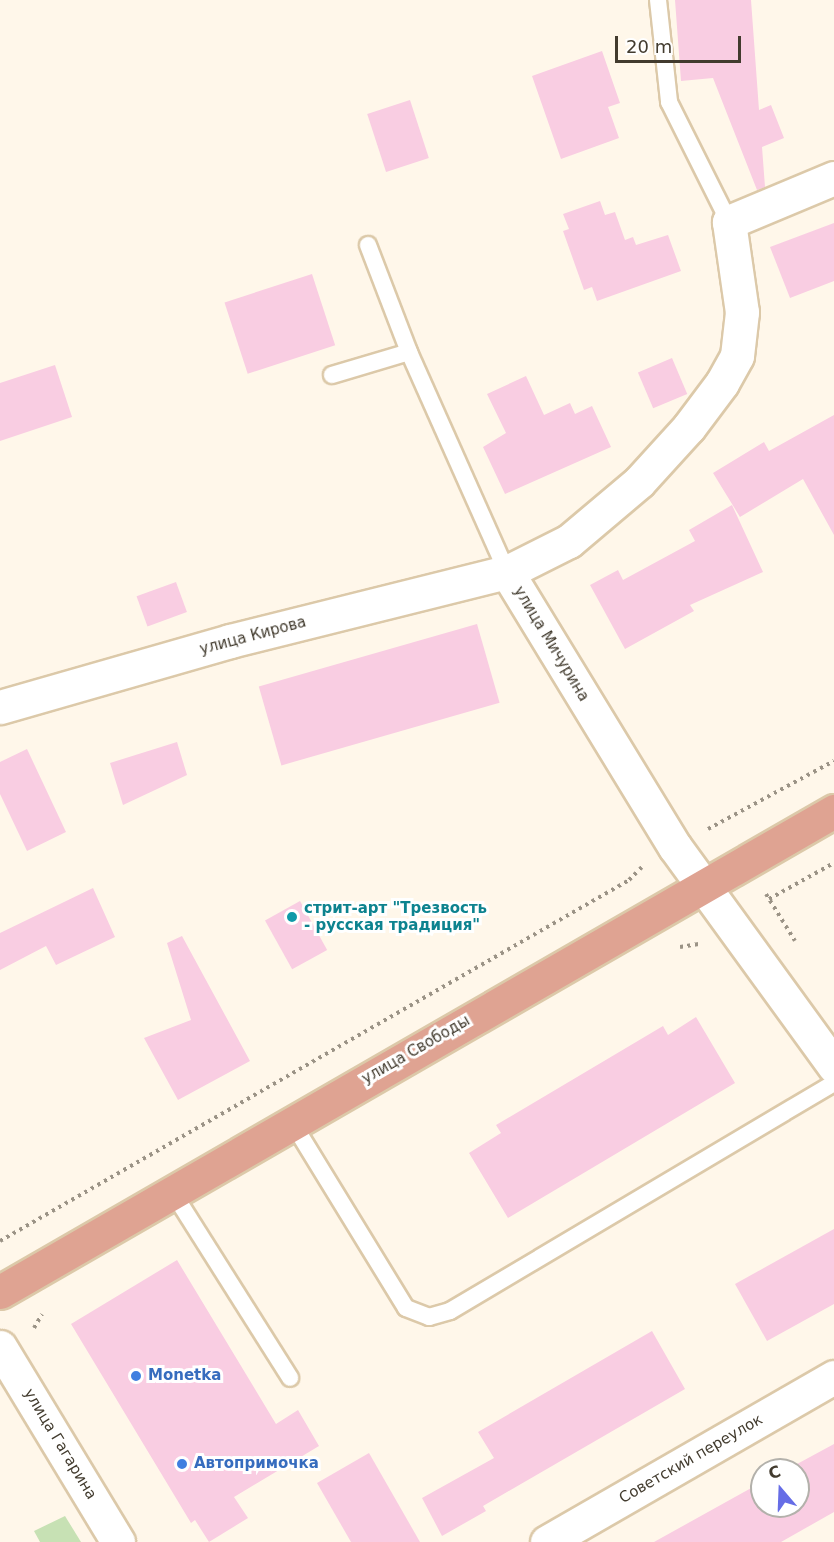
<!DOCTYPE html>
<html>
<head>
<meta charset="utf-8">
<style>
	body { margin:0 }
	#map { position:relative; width:834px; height:1542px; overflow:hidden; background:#fff7ea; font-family:"DejaVu Sans",sans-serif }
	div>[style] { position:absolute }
	.green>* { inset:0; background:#c7e1b4 }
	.building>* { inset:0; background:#f9cde2; transform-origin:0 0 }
	.path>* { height:4px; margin-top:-2px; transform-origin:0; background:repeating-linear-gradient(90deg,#9b9386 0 3px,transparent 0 7.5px) }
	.roads { filter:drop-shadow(2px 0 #dcc9a9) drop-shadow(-2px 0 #dcc9a9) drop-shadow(0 2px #dcc9a9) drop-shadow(0 -2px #dcc9a9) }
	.service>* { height:16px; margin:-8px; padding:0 8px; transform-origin:8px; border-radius:8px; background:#fff }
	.minor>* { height:33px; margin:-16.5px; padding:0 16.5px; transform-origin:16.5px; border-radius:16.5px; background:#fff }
	.primary>* { height:33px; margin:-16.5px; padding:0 16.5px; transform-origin:16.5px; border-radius:16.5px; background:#dfa392 }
	.dots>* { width:16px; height:16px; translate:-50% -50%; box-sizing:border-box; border:3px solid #fff; border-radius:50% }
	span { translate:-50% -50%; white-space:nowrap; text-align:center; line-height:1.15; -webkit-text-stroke:6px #fff; paint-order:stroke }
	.street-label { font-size:15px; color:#423b2e }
	.culture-label { font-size:15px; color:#0d838f; font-weight:700 }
	.left { translate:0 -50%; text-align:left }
	.shop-label { font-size:15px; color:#366cbe; font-weight:700 }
	.north { position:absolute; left:750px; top:1458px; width:60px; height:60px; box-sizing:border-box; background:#fff; border:2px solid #b3b1ab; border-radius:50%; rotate:341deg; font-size:16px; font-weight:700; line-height:24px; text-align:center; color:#423b2e }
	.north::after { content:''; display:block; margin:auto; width:21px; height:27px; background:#666de6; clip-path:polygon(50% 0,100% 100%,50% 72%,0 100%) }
	.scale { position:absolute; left:615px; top:36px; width:126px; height:27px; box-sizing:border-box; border:3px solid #423b2e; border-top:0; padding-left:8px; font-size:18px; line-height:21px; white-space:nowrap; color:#423b2e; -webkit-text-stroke:4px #fff; paint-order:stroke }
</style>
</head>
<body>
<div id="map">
	<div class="green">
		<div style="clip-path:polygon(65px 1516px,81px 1542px,40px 1542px,34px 1531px)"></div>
	</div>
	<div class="building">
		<div style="clip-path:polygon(675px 0,751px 0,759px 110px,771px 105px,784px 138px,762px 147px,765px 187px,757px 190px,713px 78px,681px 81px)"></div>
		<div style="clip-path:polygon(602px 51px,620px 103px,608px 107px,619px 138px,561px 159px,532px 76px)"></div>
		<div style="left:410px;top:100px;width:61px;height:45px;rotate:72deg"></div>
		<div style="clip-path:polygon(600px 201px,605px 215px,615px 212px,625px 240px,633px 237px,636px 245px,668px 235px,681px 271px,597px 301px,592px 287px,584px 290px,563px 231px,569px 229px,563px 214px)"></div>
		<div style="clip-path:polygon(834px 223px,834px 281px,790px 298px,770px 247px)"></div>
		<div style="left:312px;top:274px;width:75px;height:92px;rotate:72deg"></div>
		<div style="left:672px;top:358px;width:39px;height:37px;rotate:67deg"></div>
		<div style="clip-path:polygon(55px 365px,72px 417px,0 441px,0 383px)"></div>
		<div style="clip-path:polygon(526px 376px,544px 415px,570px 403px,575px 414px,592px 406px,611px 447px,505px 494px,483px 447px,506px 433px,487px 394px)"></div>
		<div style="clip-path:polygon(834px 415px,834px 535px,803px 479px,740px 517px,713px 473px,764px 442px,769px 451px)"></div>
		<div style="clip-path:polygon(732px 505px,763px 572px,690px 605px,694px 611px,625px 649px,590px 585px,618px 570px,623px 580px,695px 541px,689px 530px)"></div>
		<div style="left:176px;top:582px;width:32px;height:42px;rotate:70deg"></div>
		<div style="left:477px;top:624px;width:82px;height:227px;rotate:74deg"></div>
		<div style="clip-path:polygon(177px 742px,187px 775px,123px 805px,110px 763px)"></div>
		<div style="clip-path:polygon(27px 749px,66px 832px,27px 851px,0 794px,0 762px)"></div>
		<div style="clip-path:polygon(93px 888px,115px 937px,56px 965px,46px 946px,0 970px,0 933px)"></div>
		<div style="left:300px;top:901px;width:56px;height:40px;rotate:61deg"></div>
		<div style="clip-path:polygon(182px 936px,250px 1061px,178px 1100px,144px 1038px,191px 1020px,167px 943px)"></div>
		<div style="clip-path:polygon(696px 1017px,735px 1083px,508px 1218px,469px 1153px,501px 1133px,496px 1125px,663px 1026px,668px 1035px)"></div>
		<div style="clip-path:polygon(834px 1229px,834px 1304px,767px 1341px,735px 1284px)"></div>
		<div style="clip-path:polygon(177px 1260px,276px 1424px,298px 1410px,319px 1446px,234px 1497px,248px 1518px,209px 1542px,195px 1520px,191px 1523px,71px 1324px)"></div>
		<div style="clip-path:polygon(652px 1331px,685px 1389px,483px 1506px,486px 1511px,442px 1536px,422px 1498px,494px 1458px,478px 1432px)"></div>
		<div style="clip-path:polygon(834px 1444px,834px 1512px,781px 1542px,654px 1542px,762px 1482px,762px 1506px,798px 1506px,798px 1470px,786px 1470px)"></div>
		<div style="clip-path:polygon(369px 1453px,420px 1542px,351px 1542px,317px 1483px)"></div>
	</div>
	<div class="path">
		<div style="left:708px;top:829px;width:143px;rotate:-28.4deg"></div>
		<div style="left:766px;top:894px;width:55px;rotate:58.3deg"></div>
		<div style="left:769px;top:899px;width:74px;rotate:-29deg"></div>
		<div style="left:680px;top:947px;width:19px;rotate:-9deg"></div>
		<div style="left:0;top:1241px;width:725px;rotate:-29.85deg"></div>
		<div style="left:629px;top:880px;width:18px;rotate:-45deg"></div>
		<div style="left:34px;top:1328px;width:16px;rotate:-60deg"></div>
	</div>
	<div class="roads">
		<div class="service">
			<div style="left:658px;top:0;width:103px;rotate:83.8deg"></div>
			<div style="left:669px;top:102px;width:134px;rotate:63.4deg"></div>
			<div style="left:368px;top:245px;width:115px;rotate:69deg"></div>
			<div style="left:409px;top:352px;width:241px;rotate:66deg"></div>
			<div style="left:332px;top:375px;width:80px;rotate:-16.6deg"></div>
			<div style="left:292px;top:1122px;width:218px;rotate:58.5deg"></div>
			<div style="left:406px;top:1308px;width:25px;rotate:21deg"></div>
			<div style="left:429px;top:1317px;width:22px;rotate:-16deg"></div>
			<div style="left:450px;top:1311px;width:447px;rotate:-30.7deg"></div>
			<div style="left:172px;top:1191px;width:221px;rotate:57.7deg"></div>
		</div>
		<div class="minor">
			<div style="left:834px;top:178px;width:114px;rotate:157.3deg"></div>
			<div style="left:729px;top:222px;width:91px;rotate:81.8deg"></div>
			<div style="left:742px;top:312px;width:44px;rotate:96.5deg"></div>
			<div style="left:737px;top:356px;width:31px;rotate:119deg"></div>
			<div style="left:722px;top:383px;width:55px;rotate:126.9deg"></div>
			<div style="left:689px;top:427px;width:74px;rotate:132.3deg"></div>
			<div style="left:639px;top:482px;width:92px;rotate:139.9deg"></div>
			<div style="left:569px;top:541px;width:69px;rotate:153.4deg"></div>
			<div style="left:507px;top:572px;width:322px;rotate:58.6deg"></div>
			<div style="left:675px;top:847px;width:271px;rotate:54deg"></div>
			<div style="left:0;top:707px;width:239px;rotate:-16deg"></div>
			<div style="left:230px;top:641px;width:285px;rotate:-14deg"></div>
			<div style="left:0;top:1347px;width:228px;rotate:58.8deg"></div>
			<div style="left:547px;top:1542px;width:331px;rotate:-29.9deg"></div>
		</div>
		<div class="primary">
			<div style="left:0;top:1292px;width:963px;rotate:-29.97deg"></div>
		</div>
	</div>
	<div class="dots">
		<div style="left:292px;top:917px;background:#0f9aa8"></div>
		<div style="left:136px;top:1376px;background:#3f7fe0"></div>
		<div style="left:182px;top:1464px;background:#3f7fe0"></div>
	</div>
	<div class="street-label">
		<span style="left:253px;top:636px;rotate:-15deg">улица Кирова</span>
		<span style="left:551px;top:644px;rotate:59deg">улица Мичурина</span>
		<span style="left:416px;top:1050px;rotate:-30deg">улица Свободы</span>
		<span style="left:60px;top:1444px;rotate:59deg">улица Гагарина</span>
		<span style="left:691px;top:1459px;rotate:-30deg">Советский переулок</span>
	</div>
	<div class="culture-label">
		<span class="left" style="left:304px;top:917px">стрит-арт "Трезвость<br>- русская традиция"</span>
	</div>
	<div class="shop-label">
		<span class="left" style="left:148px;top:1376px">Monetka</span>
		<span class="left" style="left:194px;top:1464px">Автопримочка</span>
	</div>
	<div class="north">С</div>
	<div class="scale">20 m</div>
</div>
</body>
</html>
